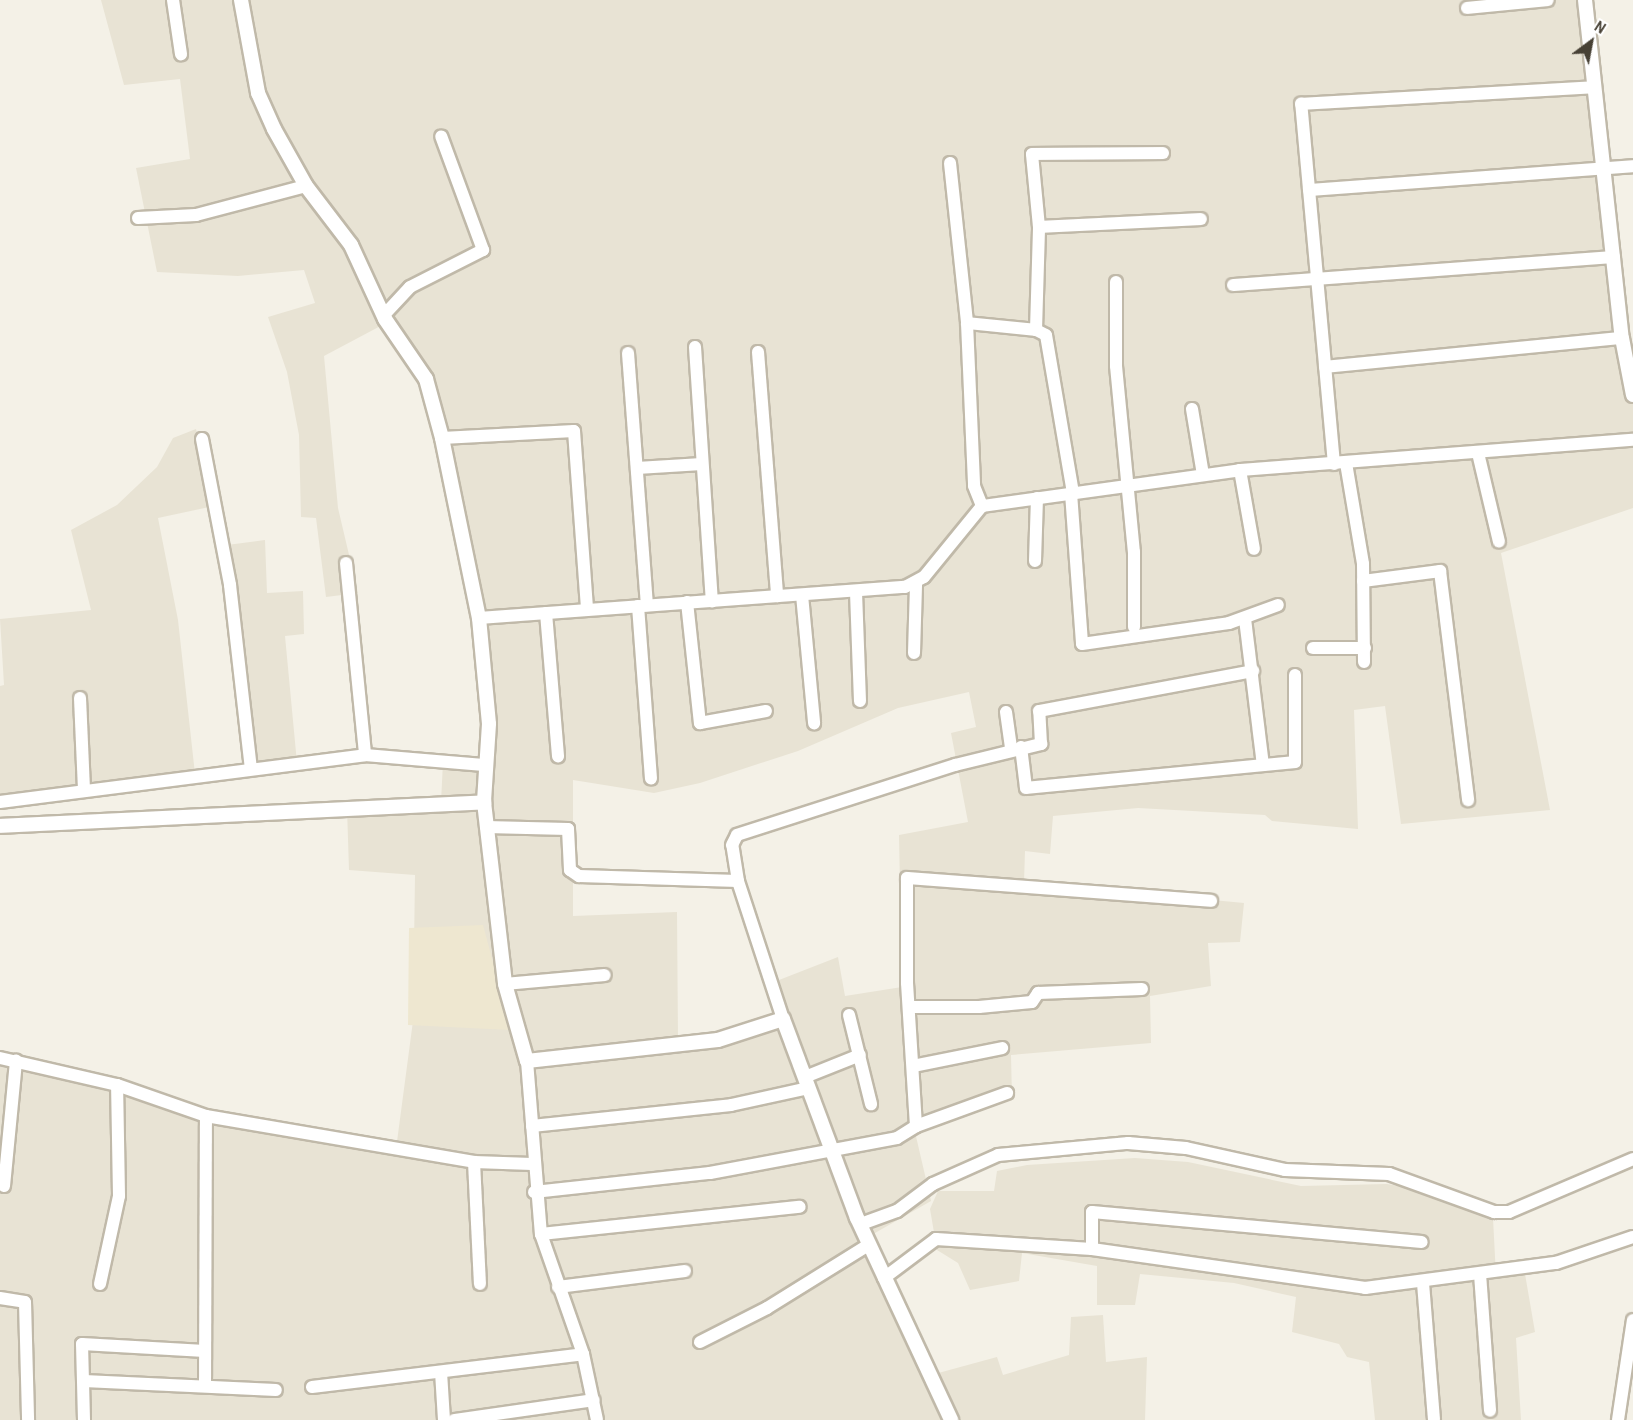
<!DOCTYPE html>
<html>
<head>
<meta charset="utf-8">
<style>
	body { margin:0 }
	#map { position:relative; width:1633px; height:1420px; overflow:hidden; background:#f4f1e7; font-family:"Archivo Narrow",sans-serif }
	div>[style] { position:absolute }
	.residential>* { inset:0; background:#e8e3d4 }
	.education>* { inset:0; background:#eee7d0 }
	.roads { filter:drop-shadow(2px 0 #c0b9a9) drop-shadow(-2px 0 #c0b9a9) drop-shadow(0 2px #c0b9a9) drop-shadow(0 -2px #c0b9a9) }
	.minor>* { height:12px; margin:-6px; padding:0 6px; transform-origin:6px; border-radius:6px; background:#fff }
	.tertiary>* { height:14px; margin:-7px; padding:0 7px; transform-origin:7px; border-radius:7px; background:#fff }
	span { translate:-50% -50%; white-space:nowrap; text-align:center; line-height:1.15; -webkit-text-stroke:5px #fff; paint-order:stroke }
	.north { position:absolute; left:1561px; top:12px; width:60px; height:60px; -webkit-text-stroke:4px #fff; paint-order:stroke; rotate:32deg; font-size:16px; font-weight:700; line-height:24px; text-align:center; color:#474135 }
	.north::after { content:''; display:block; margin:auto; width:21px; height:27px; background:#474135; clip-path:polygon(50% 0,100% 100%,50% 72%,0 100%) }
</style>
</head>
<body>
<div id="map">
	<div class="residential">
		<div style="clip-path:polygon(evenodd,101px 0,1585px 0,1633px 395px,1633px 508px,1501px 553px,1550px 810px,1401px 824px,1385px 706px,1354px 710px,1358px 829px,1272px 821px,1265px 815px,1138px 808px,1053px 816px,1050px 854px,1025px 851px,1024px 882px,1244px 903px,1240px 942px,1208px 943px,1211px 986px,1150px 996px,1151px 1043px,1011px 1055px,1012px 1098px,915px 1132px,931px 1201px,868px 1237px,931px 1375px,997px 1357px,1003px 1375px,1069px 1355px,1071px 1317px,1103px 1315px,1106px 1362px,1147px 1357px,1145px 1420px,0 1420px,0 1058px,206px 1116px,396px 1149px,413px 1021px,415px 875px,349px 870px,347px 808px,441px 802px,443px 762px,484px 765px,479px 618px,426px 379px,388px 322px,324px 356px,338px 508px,358px 593px,326px 597px,316px 518px,301px 517px,299px 435px,287px 372px,268px 317px,315px 303px,304px 270px,238px 276px,157px 272px,136px 168px,190px 159px,180px 79px,124px 85px,101px 0,969px 692px,976px 727px,951px 733px,968px 822px,899px 835px,902px 987px,845px 996px,838px 957px,779px 980px,790px 1015px,718px 1036px,678px 1038px,677px 912px,573px 916px,573px 780px,654px 793px,700px 783px,798px 751px,898px 708px,969px 692px)"></div>
		<div style="clip-path:polygon(196px 429px,214px 506px,158px 518px,178px 620px,195px 774px,0 802px,0 686px,4px 685px,0 619px,91px 610px,71px 530px,117px 505px,157px 467px,173px 438px)"></div>
		<div style="clip-path:polygon(265px 540px,267px 593px,303px 591px,304px 634px,285px 636px,297px 763px,251px 768px,231px 595px,238px 594px,227px 545px)"></div>
		<div style="clip-path:polygon(1135px 1158px,1188px 1162px,1301px 1186px,1387px 1184px,1417px 1189px,1493px 1218px,1496px 1276px,1525px 1274px,1535px 1332px,1516px 1338px,1521px 1420px,1375px 1420px,1369px 1362px,1347px 1357px,1339px 1344px,1292px 1332px,1296px 1297px,1234px 1283px,1140px 1274px,1135px 1305px,1097px 1305px,1097px 1266px,1022px 1253px,1019px 1281px,970px 1290px,958px 1263px,937px 1250px,930px 1209px,938px 1191px,994px 1191px,997px 1171px,1027px 1165px)"></div>
	</div>
	<div class="education">
		<div style="clip-path:polygon(483px 925px,511px 1030px,408px 1025px,409px 928px)"></div>
	</div>
	<div class="roads">
		<div class="minor">
			<div style="left:173px;top:0;width:55px;rotate:81.6deg"></div>
			<div style="left:1467px;top:8px;width:81px;rotate:-5.6deg"></div>
			<div style="left:950px;top:163px;width:161px;rotate:83.9deg"></div>
			<div style="left:967px;top:323px;width:163px;rotate:87.5deg"></div>
			<div style="left:974px;top:486px;width:22px;rotate:68deg"></div>
			<div style="left:1309px;top:190px;width:325px;rotate:-4.2deg"></div>
			<div style="left:138px;top:218px;width:58px;rotate:-3deg"></div>
			<div style="left:196px;top:215px;width:114px;rotate:-14.8deg"></div>
			<div style="left:1039px;top:227px;width:162px;rotate:-2.8deg"></div>
			<div style="left:1116px;top:282px;width:84px;rotate:90deg"></div>
			<div style="left:1116px;top:366px;width:187px;rotate:84.5deg"></div>
			<div style="left:1134px;top:552px;width:75px;rotate:90deg"></div>
			<div style="left:1233px;top:285px;width:382px;rotate:-4.2deg"></div>
			<div style="left:384px;top:315px;width:38px;rotate:-47deg"></div>
			<div style="left:410px;top:287px;width:82px;rotate:-26.9deg"></div>
			<div style="left:483px;top:250px;width:121px;rotate:-110.2deg"></div>
			<div style="left:967px;top:323px;width:69px;rotate:5.8deg"></div>
			<div style="left:695px;top:347px;width:255px;rotate:86.2deg"></div>
			<div style="left:758px;top:352px;width:245px;rotate:85.5deg"></div>
			<div style="left:628px;top:353px;width:253px;rotate:85.7deg"></div>
			<div style="left:1325px;top:367px;width:298px;rotate:-5.6deg"></div>
			<div style="left:1192px;top:409px;width:67px;rotate:80.5deg"></div>
			<div style="left:442px;top:438px;width:132px;rotate:-3deg"></div>
			<div style="left:574px;top:431px;width:178px;rotate:85.8deg"></div>
			<div style="left:202px;top:439px;width:149px;rotate:79.1deg"></div>
			<div style="left:230px;top:585px;width:184px;rotate:83.5deg"></div>
			<div style="left:1478px;top:453px;width:91px;rotate:76.7deg"></div>
			<div style="left:1346px;top:463px;width:102px;rotate:80.4deg"></div>
			<div style="left:1363px;top:564px;width:98px;rotate:89.4deg"></div>
			<div style="left:1334px;top:464px;width:362px;rotate:-95.2deg"></div>
			<div style="left:1301px;top:104px;width:291px;rotate:-3.3deg"></div>
			<div style="left:637px;top:468px;width:65px;rotate:-3.5deg"></div>
			<div style="left:1240px;top:470px;width:80px;rotate:80deg"></div>
			<div style="left:1071px;top:493px;width:151px;rotate:85.8deg"></div>
			<div style="left:1082px;top:644px;width:148px;rotate:-8.1deg"></div>
			<div style="left:1229px;top:623px;width:52px;rotate:-20.2deg"></div>
			<div style="left:1073px;top:493px;width:160px;rotate:-99.7deg"></div>
			<div style="left:1046px;top:335px;width:11px;rotate:-153deg"></div>
			<div style="left:1036px;top:330px;width:103px;rotate:-88.3deg"></div>
			<div style="left:1039px;top:227px;width:73px;rotate:-95.5deg"></div>
			<div style="left:1032px;top:154px;width:131px;rotate:-0.4deg"></div>
			<div style="left:1035px;top:561px;width:63px;rotate:-88.2deg"></div>
			<div style="left:346px;top:563px;width:193px;rotate:84.3deg"></div>
			<div style="left:1363px;top:581px;width:78px;rotate:-7.4deg"></div>
			<div style="left:1440px;top:571px;width:231px;rotate:83deg"></div>
			<div style="left:856px;top:592px;width:109px;rotate:87.9deg"></div>
			<div style="left:802px;top:595px;width:129px;rotate:84.6deg"></div>
			<div style="left:687px;top:602px;width:122px;rotate:83.9deg"></div>
			<div style="left:700px;top:723px;width:67px;rotate:-10.3deg"></div>
			<div style="left:638px;top:606px;width:173px;rotate:85.7deg"></div>
			<div style="left:546px;top:613px;width:144px;rotate:85.2deg"></div>
			<div style="left:479px;top:618px;width:427px;rotate:-4.2deg"></div>
			<div style="left:905px;top:587px;width:21px;rotate:-28deg"></div>
			<div style="left:924px;top:577px;width:92px;rotate:-50.8deg"></div>
			<div style="left:982px;top:506px;width:260px;rotate:-7.9deg"></div>
			<div style="left:1240px;top:470px;width:394px;rotate:-4.4deg"></div>
			<div style="left:1245px;top:619px;width:147px;rotate:83deg"></div>
			<div style="left:1313px;top:648px;width:52px"></div>
			<div style="left:914px;top:653px;width:69px;rotate:-88.3deg"></div>
			<div style="left:80px;top:698px;width:93px;rotate:87.5deg"></div>
			<div style="left:1006px;top:712px;width:37px;rotate:82deg"></div>
			<div style="left:1021px;top:747px;width:41px;rotate:83deg"></div>
			<div style="left:1026px;top:788px;width:270px;rotate:-5.5deg"></div>
			<div style="left:1295px;top:762px;width:87px;rotate:-90deg"></div>
			<div style="left:0;top:802px;width:368px;rotate:-7.3deg"></div>
			<div style="left:365px;top:755px;width:119px;rotate:4.8deg"></div>
			<div style="left:486px;top:827px;width:82px;rotate:1.4deg"></div>
			<div style="left:568px;top:829px;width:41px;rotate:87.2deg"></div>
			<div style="left:570px;top:870px;width:11px;rotate:34deg"></div>
			<div style="left:579px;top:876px;width:159px;rotate:1.8deg"></div>
			<div style="left:505px;top:984px;width:100px;rotate:-5.1deg"></div>
			<div style="left:909px;top:1007px;width:70px"></div>
			<div style="left:979px;top:1007px;width:53px;rotate:-5.4deg"></div>
			<div style="left:1032px;top:1002px;width:11px;rotate:-56deg"></div>
			<div style="left:1038px;top:993px;width:104px;rotate:-2.2deg"></div>
			<div style="left:849px;top:1015px;width:92px;rotate:76.1deg"></div>
			<div style="left:783px;top:1019px;width:145px;rotate:-108.1deg"></div>
			<div style="left:738px;top:881px;width:36px;rotate:-99deg"></div>
			<div style="left:732px;top:845px;width:11px;rotate:-63deg"></div>
			<div style="left:737px;top:835px;width:229px;rotate:-17.8deg"></div>
			<div style="left:955px;top:765px;width:89px;rotate:-13.7deg"></div>
			<div style="left:1041px;top:744px;width:33px;rotate:-93deg"></div>
			<div style="left:1039px;top:711px;width:218px;rotate:-10.6deg"></div>
			<div style="left:0;top:1058px;width:120px;rotate:13deg"></div>
			<div style="left:117px;top:1085px;width:94px;rotate:19.2deg"></div>
			<div style="left:206px;top:1116px;width:272px;rotate:9.7deg"></div>
			<div style="left:474px;top:1162px;width:58px;rotate:2deg"></div>
			<div style="left:527px;top:1061px;width:174px;rotate:85.4deg"></div>
			<div style="left:541px;top:1234px;width:127px;rotate:70.7deg"></div>
			<div style="left:583px;top:1354px;width:67px;rotate:78deg"></div>
			<div style="left:913px;top:1066px;width:91px;rotate:-11.4deg"></div>
			<div style="left:805px;top:1077px;width:59px;rotate:-21.8deg"></div>
			<div style="left:532px;top:1126px;width:200px;rotate:-6deg"></div>
			<div style="left:731px;top:1105px;width:80px;rotate:-12.3deg"></div>
			<div style="left:916px;top:1126px;width:143px;rotate:-93.6deg"></div>
			<div style="left:907px;top:983px;width:105px;rotate:-90deg"></div>
			<div style="left:907px;top:878px;width:305px;rotate:4.3deg"></div>
			<div style="left:474px;top:1162px;width:122px;rotate:87.2deg"></div>
			<div style="left:4px;top:1186px;width:126px;rotate:-84.5deg"></div>
			<div style="left:534px;top:1192px;width:177px;rotate:-6.2deg"></div>
			<div style="left:710px;top:1173px;width:190px;rotate:-10.6deg"></div>
			<div style="left:897px;top:1138px;width:22px;rotate:-32deg"></div>
			<div style="left:916px;top:1126px;width:97px;rotate:-19.9deg"></div>
			<div style="left:861px;top:1224px;width:38px;rotate:-20deg"></div>
			<div style="left:897px;top:1211px;width:45px;rotate:-36.9deg"></div>
			<div style="left:933px;top:1184px;width:71px;rotate:-24deg"></div>
			<div style="left:998px;top:1155px;width:131px;rotate:-5.3deg"></div>
			<div style="left:1128px;top:1143px;width:58px;rotate:4.9deg"></div>
			<div style="left:1186px;top:1148px;width:101px;rotate:12.5deg"></div>
			<div style="left:1285px;top:1170px;width:104px;rotate:2.2deg"></div>
			<div style="left:1389px;top:1174px;width:112px;rotate:19.9deg"></div>
			<div style="left:1494px;top:1212px;width:15px"></div>
			<div style="left:1509px;top:1212px;width:135px;rotate:-23.1deg"></div>
			<div style="left:541px;top:1234px;width:260px;rotate:-6deg"></div>
			<div style="left:1092px;top:1249px;width:37px;rotate:-90deg"></div>
			<div style="left:1092px;top:1212px;width:331px;rotate:5.2deg"></div>
			<div style="left:1480px;top:1274px;width:137px;rotate:85.8deg"></div>
			<div style="left:884px;top:1278px;width:65px;rotate:-36.9deg"></div>
			<div style="left:936px;top:1239px;width:156px;rotate:3.7deg"></div>
			<div style="left:1092px;top:1249px;width:276px;rotate:8.1deg"></div>
			<div style="left:1365px;top:1288px;width:193px;rotate:-7.5deg"></div>
			<div style="left:1556px;top:1263px;width:81px;rotate:-18.7deg"></div>
			<div style="left:1423px;top:1283px;width:137px;rotate:85.4deg"></div>
			<div style="left:100px;top:1284px;width:90px;rotate:-77.8deg"></div>
			<div style="left:119px;top:1196px;width:111px;rotate:-91deg"></div>
			<div style="left:558px;top:1287px;width:128px;rotate:-7.2deg"></div>
			<div style="left:0;top:1298px;width:25px;rotate:9deg"></div>
			<div style="left:25px;top:1302px;width:118px;rotate:88.5deg"></div>
			<div style="left:700px;top:1342px;width:75px;rotate:-26.9deg"></div>
			<div style="left:767px;top:1308px;width:121px;rotate:-31.9deg"></div>
			<div style="left:441px;top:1372px;width:48px;rotate:86.4deg"></div>
			<div style="left:84px;top:1381px;width:192px;rotate:2.7deg"></div>
			<div style="left:205px;top:1386px;width:270px;rotate:-89.8deg"></div>
			<div style="left:312px;top:1387px;width:273px;rotate:-6.9deg"></div>
			<div style="left:84px;top:1420px;width:76px;rotate:-91.5deg"></div>
			<div style="left:82px;top:1344px;width:123px;rotate:3.3deg"></div>
			<div style="left:454px;top:1420px;width:141px;rotate:-8.1deg"></div>
			<div style="left:1618px;top:1420px;width:101px;rotate:-81.5deg"></div>
		</div>
		<div class="tertiary">
			<div style="left:241px;top:0;width:95px;rotate:79.6deg"></div>
			<div style="left:258px;top:93px;width:39px;rotate:66deg"></div>
			<div style="left:274px;top:129px;width:65px;rotate:60.7deg"></div>
			<div style="left:306px;top:186px;width:74px;rotate:52.7deg"></div>
			<div style="left:351px;top:245px;width:81px;rotate:65.3deg"></div>
			<div style="left:385px;top:319px;width:73px;rotate:55.7deg"></div>
			<div style="left:426px;top:379px;width:61px;rotate:74.8deg"></div>
			<div style="left:442px;top:438px;width:184px;rotate:78.4deg"></div>
			<div style="left:479px;top:618px;width:106px;rotate:84.6deg"></div>
			<div style="left:489px;top:724px;width:78px;rotate:93.7deg"></div>
			<div style="left:484px;top:802px;width:183px;rotate:83.4deg"></div>
			<div style="left:505px;top:984px;width:80px;rotate:74.1deg"></div>
			<div style="left:527px;top:1061px;width:192px;rotate:-6.3deg"></div>
			<div style="left:718px;top:1040px;width:68px;rotate:-17.9deg"></div>
			<div style="left:783px;top:1019px;width:212px;rotate:69.6deg"></div>
			<div style="left:857px;top:1218px;width:223px;rotate:65deg"></div>
			<div style="left:1585px;top:0;width:340px;rotate:83.8deg"></div>
			<div style="left:1622px;top:338px;width:58px;rotate:79.1deg"></div>
			<div style="left:0;top:826px;width:485px;rotate:-2.8deg"></div>
		</div>
	</div>
	<div class="north">N</div>
</div>
</body>
</html>
